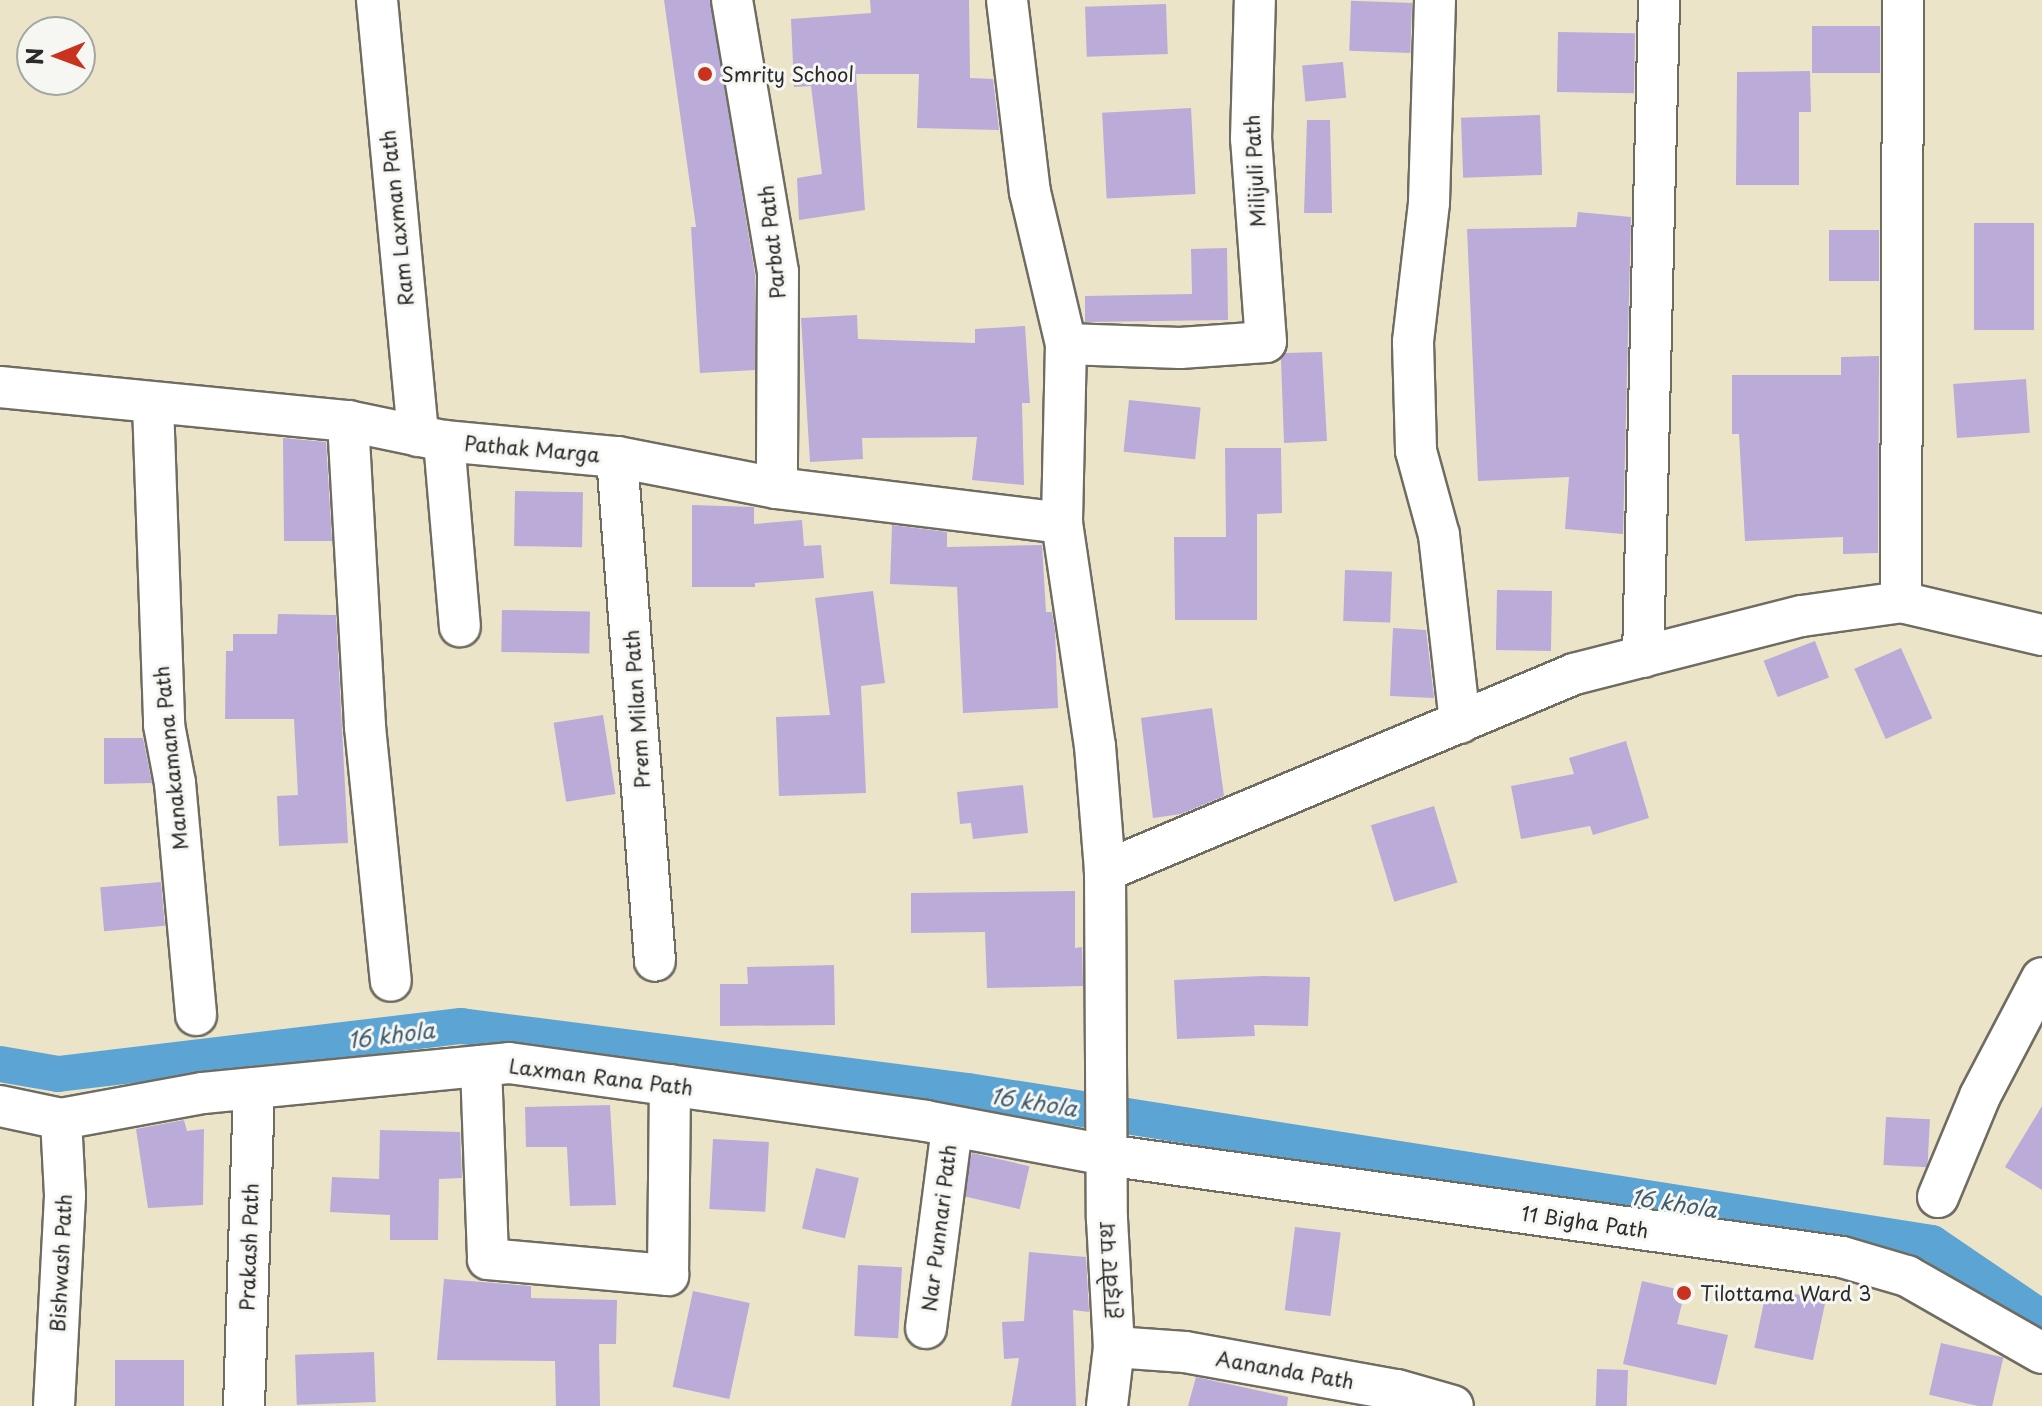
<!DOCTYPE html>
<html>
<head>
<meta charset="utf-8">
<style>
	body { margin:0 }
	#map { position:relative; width:2042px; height:1406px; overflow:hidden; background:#ece4c8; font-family:"Playpen Sans","Playpen Sans Deva",sans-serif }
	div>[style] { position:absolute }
	.canal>* { height:36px; margin:-18px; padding:0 18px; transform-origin:18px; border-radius:18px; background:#5ca4d3 }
	.building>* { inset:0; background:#baabd9; transform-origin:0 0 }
	.roads { filter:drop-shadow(2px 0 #6f6c62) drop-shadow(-2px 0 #6f6c62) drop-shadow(0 2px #6f6c62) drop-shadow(0 -2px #6f6c62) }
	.minor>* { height:40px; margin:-20px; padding:0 20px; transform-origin:20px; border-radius:20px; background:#fff }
	.dots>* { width:22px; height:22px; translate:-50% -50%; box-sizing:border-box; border:4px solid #f6f6f2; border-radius:50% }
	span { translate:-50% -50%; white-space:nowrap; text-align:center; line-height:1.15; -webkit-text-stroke:6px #f6f6f2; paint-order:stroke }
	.poi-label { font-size:20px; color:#2b2b2b }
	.left { translate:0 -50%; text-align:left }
	.street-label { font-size:20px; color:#2b2b2b }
	.water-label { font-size:22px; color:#3f5b6e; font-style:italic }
	.north { position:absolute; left:16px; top:16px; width:80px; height:80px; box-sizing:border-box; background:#f6f6f2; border:2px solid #a5a5a2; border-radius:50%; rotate:269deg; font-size:22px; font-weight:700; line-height:32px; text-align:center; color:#2b2b2b }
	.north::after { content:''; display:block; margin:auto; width:28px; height:36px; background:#c8321e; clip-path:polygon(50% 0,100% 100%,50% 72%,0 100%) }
</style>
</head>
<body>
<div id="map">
	<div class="canal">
		<div style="left:0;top:1064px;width:59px;rotate:9.8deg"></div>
		<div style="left:58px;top:1074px;width:406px;rotate:-6.8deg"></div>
		<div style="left:461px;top:1026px;width:511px;rotate:7.31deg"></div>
		<div style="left:968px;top:1091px;width:976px;rotate:8.96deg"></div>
		<div style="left:1932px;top:1243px;width:133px;rotate:34.3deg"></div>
	</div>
	<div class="building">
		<div style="clip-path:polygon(664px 0,710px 0,755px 274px,755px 370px,700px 373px,691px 227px,696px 227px)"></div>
		<div style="clip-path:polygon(870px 0,969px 0,970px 78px,993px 79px,999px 130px,917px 128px,919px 74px,856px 74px,865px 210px,799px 220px,797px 178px,822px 174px,811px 86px,794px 87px,791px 19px,871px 13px)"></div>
		<div style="left:1412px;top:3px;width:50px;height:61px;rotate:92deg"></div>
		<div style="left:1166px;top:4px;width:50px;height:81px;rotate:88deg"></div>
		<div style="left:1880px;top:26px;width:47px;height:68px;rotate:90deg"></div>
		<div style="left:1558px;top:32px;width:77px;height:60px;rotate:1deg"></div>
		<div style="left:1343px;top:62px;width:36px;height:41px;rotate:85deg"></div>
		<div style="clip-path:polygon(1810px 71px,1811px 112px,1799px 112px,1799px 185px,1736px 185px,1737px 72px)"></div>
		<div style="left:1191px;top:108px;width:86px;height:89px;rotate:87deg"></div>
		<div style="left:1540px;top:115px;width:60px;height:79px;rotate:88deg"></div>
		<div style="clip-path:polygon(1307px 120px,1330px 120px,1332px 213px,1304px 213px)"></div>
		<div style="clip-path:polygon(1578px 212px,1631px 217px,1623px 534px,1565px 529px,1569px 477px,1478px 481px,1467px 229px,1576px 227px)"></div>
		<div style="left:1974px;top:223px;width:60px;height:107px"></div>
		<div style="left:1879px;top:230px;width:51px;height:50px;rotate:90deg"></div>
		<div style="clip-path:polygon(1227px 248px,1228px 320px,1085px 322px,1085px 296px,1192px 294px,1191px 249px)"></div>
		<div style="clip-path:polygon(857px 315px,858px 339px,975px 343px,975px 329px,1025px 326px,1030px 403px,1022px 403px,1024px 485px,972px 480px,977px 437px,862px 438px,863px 459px,810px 462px,801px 318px)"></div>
		<div style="clip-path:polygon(1322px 352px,1327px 441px,1284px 443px,1281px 359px,1286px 353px)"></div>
		<div style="clip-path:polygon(1879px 356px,1878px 553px,1843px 554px,1843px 537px,1745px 541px,1739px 434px,1732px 434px,1732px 375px,1841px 375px,1841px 357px)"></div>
		<div style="left:2026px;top:379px;width:54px;height:73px;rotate:86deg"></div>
		<div style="left:1129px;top:400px;width:72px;height:52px;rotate:6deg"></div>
		<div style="clip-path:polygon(283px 438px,326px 442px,332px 541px,284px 541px)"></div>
		<div style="clip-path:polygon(1225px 448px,1281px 448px,1282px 513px,1257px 514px,1257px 620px,1175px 620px,1174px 537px,1226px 537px)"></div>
		<div style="left:515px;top:491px;width:68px;height:55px;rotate:1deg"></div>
		<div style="clip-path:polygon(692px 505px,754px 507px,754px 524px,802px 520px,804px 546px,821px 545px,824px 578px,755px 583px,755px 587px,692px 587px)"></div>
		<div style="clip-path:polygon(892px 525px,947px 532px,947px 547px,1042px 545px,1046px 612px,1052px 612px,1055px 631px,1058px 708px,963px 713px,957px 587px,890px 584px)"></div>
		<div style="left:1345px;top:570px;width:47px;height:51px;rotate:2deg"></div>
		<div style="left:1497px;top:590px;width:55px;height:60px;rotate:1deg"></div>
		<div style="clip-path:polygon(873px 591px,885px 683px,861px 686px,866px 793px,779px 796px,776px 717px,830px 715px,815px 598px)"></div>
		<div style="left:502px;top:610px;width:88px;height:42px;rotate:1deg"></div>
		<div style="clip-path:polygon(278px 614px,336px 615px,348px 843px,279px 846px,277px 796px,298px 795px,294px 719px,225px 719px,226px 651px,233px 651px,233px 634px,277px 634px)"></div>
		<div style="clip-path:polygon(1393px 628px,1426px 630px,1434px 698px,1390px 696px)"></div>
		<div style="left:1815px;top:641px;width:39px;height:55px;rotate:69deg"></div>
		<div style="left:1901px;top:648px;width:77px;height:51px;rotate:66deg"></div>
		<div style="clip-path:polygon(1212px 708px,1224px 796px,1181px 814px,1153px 818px,1141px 718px)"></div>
		<div style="left:603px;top:715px;width:80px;height:50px;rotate:81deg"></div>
		<div style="clip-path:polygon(104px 738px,143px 738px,152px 783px,104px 784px)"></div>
		<div style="clip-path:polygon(1626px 741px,1649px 818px,1593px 835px,1590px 826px,1521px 839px,1511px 786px,1574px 774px,1569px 758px)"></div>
		<div style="clip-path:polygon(1023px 785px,1028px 833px,973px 839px,971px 823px,960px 824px,957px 792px)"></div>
		<div style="left:1434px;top:806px;width:80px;height:66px;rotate:73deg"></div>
		<div style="left:161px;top:882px;width:44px;height:61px;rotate:85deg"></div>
		<div style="clip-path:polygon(1075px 891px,1075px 948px,1082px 947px,1083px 986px,987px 988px,985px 932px,911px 933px,911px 893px)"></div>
		<div style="clip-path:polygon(834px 965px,835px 1025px,720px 1026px,720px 984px,748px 984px,747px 967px)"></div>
		<div style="clip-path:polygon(1263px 976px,1310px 977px,1308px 1026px,1254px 1025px,1255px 1036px,1177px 1039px,1174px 980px)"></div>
		<div style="clip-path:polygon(610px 1105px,616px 1205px,570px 1206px,567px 1147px,526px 1147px,525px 1107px)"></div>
		<div style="clip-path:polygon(2042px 1106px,2042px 1190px,2005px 1167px)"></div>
		<div style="left:1886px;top:1117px;width:44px;height:48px;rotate:3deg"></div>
		<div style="clip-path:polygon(184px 1120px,187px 1131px,204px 1129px,203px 1205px,148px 1208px,136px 1129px)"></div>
		<div style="clip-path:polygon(380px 1130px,460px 1132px,462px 1178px,439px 1179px,438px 1240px,390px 1240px,390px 1215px,330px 1212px,332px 1177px,379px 1179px)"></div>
		<div style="left:713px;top:1139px;width:56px;height:70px;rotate:3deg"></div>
		<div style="left:972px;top:1153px;width:59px;height:44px;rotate:13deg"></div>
		<div style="left:816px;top:1168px;width:44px;height:62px;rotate:13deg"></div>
		<div style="left:1295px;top:1227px;width:46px;height:84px;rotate:7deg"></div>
		<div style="clip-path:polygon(1029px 1252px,1086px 1257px,1089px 1312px,1073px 1310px,1076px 1406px,1011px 1406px,1019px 1358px,1004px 1359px,1002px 1322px,1024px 1321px)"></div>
		<div style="left:858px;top:1265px;width:44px;height:71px;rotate:3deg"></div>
		<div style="clip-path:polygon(444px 1279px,531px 1286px,531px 1298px,617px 1300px,616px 1344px,599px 1344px,600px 1406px,556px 1406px,555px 1361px,437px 1360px)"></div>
		<div style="clip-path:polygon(1642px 1281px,1685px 1291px,1677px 1324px,1728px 1335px,1716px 1385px,1623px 1364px)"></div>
		<div style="left:1767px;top:1288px;width:60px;height:61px;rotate:12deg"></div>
		<div style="left:693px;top:1291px;width:58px;height:98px;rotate:12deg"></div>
		<div style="left:1941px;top:1343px;width:64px;height:53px;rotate:13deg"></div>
		<div style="left:374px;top:1352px;width:50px;height:79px;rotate:88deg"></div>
		<div style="left:184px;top:1360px;width:46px;height:69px;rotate:90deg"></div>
		<div style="left:1597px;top:1369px;width:31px;height:37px;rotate:2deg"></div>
		<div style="clip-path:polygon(1196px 1377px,1288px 1397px,1287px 1406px,1188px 1406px)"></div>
	</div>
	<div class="roads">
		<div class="minor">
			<div style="left:377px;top:0;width:438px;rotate:84.6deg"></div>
			<div style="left:732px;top:0;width:276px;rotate:80.4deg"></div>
			<div style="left:778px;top:272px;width:216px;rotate:90.3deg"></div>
			<div style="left:1007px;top:0;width:193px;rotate:83.2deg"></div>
			<div style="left:1030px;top:192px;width:156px;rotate:76.7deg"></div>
			<div style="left:1066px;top:344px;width:179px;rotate:91.3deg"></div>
			<div style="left:1062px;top:523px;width:225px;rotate:81.6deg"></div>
			<div style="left:1095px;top:746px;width:125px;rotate:85.4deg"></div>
			<div style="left:1105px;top:871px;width:348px;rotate:89.7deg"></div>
			<div style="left:1107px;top:1219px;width:128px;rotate:86.9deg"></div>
			<div style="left:1114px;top:1347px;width:59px;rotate:96.8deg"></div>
			<div style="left:1435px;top:0;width:203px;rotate:91.7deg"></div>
			<div style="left:1429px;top:203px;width:140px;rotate:96.6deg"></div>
			<div style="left:1413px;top:342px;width:109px;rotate:88.4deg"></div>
			<div style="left:1416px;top:451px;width:87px;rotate:74.7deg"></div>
			<div style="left:1439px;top:535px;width:189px;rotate:83.6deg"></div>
			<div style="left:1066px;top:344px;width:114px;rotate:2deg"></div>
			<div style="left:1180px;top:348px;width:86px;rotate:-4deg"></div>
			<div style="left:1266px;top:342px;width:204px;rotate:-94.2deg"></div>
			<div style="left:1251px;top:139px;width:139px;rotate:-88.4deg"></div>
			<div style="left:0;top:387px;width:350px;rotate:5.6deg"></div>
			<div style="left:348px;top:421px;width:98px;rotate:11.8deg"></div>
			<div style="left:444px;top:441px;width:174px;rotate:5.3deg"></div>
			<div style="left:617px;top:457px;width:163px;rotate:11deg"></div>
			<div style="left:777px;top:488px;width:287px;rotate:7deg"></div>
			<div style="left:153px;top:404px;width:321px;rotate:88deg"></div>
			<div style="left:164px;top:725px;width:59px;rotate:79.3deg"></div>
			<div style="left:175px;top:783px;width:233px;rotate:84.8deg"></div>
			<div style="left:348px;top:421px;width:306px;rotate:86.8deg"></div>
			<div style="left:365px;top:727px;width:255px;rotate:84.2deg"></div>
			<div style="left:444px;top:441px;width:186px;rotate:85.1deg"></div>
			<div style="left:617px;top:457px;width:505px;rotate:85.69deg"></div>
			<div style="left:1901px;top:602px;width:602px;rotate:-89.81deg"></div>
			<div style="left:1643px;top:657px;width:657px;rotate:-88.6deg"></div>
			<div style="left:1105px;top:871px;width:509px;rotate:-22.78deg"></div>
			<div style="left:1574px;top:674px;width:235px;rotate:-14.3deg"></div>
			<div style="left:1802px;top:616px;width:100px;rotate:-8deg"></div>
			<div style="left:1901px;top:602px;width:145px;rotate:13.2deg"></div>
			<div style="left:481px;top:1066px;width:193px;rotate:87.9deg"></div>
			<div style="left:488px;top:1259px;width:181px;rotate:5.1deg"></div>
			<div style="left:668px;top:1275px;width:190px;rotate:-89.4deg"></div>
			<div style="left:0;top:1106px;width:62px;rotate:12deg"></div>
			<div style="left:61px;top:1119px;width:144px;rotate:-10.4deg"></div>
			<div style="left:203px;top:1093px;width:307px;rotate:-5.6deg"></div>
			<div style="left:509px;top:1063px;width:421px;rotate:7.9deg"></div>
			<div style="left:926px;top:1121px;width:183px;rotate:10.7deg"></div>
			<div style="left:1106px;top:1155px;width:743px;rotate:7.89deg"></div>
			<div style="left:1842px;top:1257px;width:68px;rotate:16.3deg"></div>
			<div style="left:1907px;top:1276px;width:155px;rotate:29.7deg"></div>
			<div style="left:1938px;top:1197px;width:109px;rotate:-67.4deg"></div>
			<div style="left:1980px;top:1096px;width:133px;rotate:-62.3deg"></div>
			<div style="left:926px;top:1328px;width:203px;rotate:-82.6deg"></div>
			<div style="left:1114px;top:1347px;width:71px;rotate:4deg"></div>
			<div style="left:1185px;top:1352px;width:215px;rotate:10.2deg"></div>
			<div style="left:1397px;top:1390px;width:58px;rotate:15.9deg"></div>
			<div style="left:54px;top:1406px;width:211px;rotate:-87deg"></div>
			<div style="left:65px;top:1195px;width:76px;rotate:-93deg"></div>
			<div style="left:244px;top:1406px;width:318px;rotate:-88.2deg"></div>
		</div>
	</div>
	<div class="dots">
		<div style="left:705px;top:74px;background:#c8321e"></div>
		<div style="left:1684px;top:1293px;background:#c8321e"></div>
	</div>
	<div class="poi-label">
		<span class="left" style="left:721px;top:74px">Smrity School</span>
		<span class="left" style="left:1700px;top:1293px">Tilottama Ward 3</span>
	</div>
	<div class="street-label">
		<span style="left:1255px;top:171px;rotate:-93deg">Milijuli Path</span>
		<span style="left:397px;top:218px;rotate:-96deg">Ram Laxman Path</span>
		<span style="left:772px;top:242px;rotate:-96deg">Parbat Path</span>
		<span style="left:532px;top:449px;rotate:5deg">Pathak Marga</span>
		<span style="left:637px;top:709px;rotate:-94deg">Prem Milan Path</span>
		<span style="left:171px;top:758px;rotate:-96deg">Manakamana Path</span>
		<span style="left:601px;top:1077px;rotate:7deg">Laxman Rana Path</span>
		<span style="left:1585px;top:1222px;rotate:8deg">11 Bigha Path</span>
		<span style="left:939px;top:1228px;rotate:-83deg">Nar Punnari Path</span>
		<span style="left:249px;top:1247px;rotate:-88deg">Prakash Path</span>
		<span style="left:61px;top:1263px;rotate:-87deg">Bishwash Path</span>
		<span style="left:1110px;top:1271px;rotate:-93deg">हाइवेए पथ</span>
		<span style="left:1285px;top:1370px;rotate:10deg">Aananda Path</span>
	</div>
	<div class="water-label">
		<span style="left:391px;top:1034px;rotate:-7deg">16 khola</span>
		<span style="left:1034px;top:1101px;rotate:9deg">16 khola</span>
		<span style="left:1674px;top:1202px;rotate:9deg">16 khola</span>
	</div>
	<div class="north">N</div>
</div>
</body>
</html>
